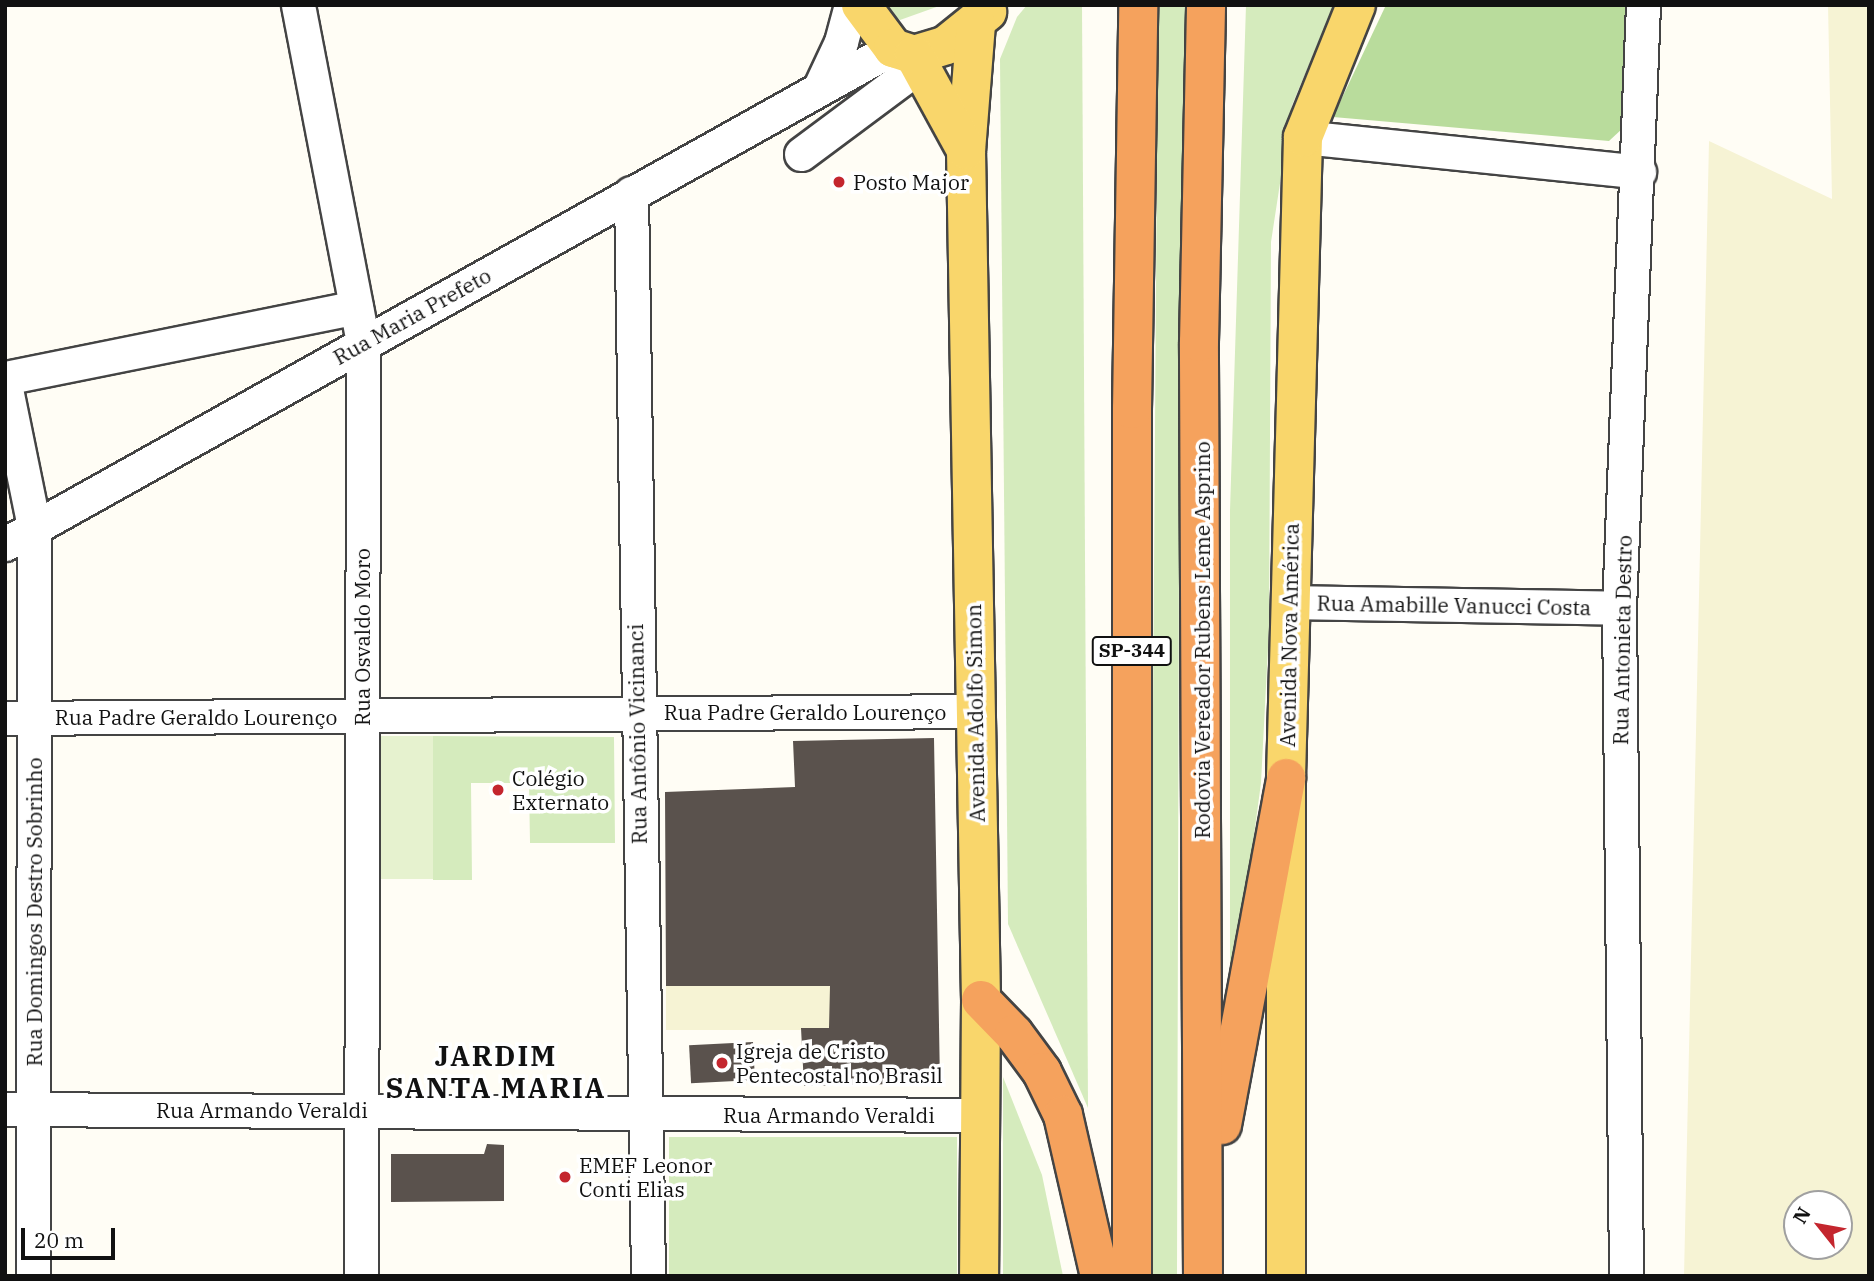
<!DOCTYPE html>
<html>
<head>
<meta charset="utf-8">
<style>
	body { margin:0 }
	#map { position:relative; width:1874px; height:1281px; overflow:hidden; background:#fffdf5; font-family:"IBM Plex Serif",serif }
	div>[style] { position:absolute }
	.farmland>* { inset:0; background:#f6f3d4; transform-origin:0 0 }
	.green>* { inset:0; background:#d5ebbd; transform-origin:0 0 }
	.forest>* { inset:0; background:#b9dc9c }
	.pitch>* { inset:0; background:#e6f2cf; transform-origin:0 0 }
	.building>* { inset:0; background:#5a524d; transform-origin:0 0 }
	.roads { filter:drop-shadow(2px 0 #444) drop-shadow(-2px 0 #444) drop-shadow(0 2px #444) drop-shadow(0 -2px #444) }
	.minor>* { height:33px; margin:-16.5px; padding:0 16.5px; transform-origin:16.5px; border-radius:16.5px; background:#fff }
	.major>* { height:38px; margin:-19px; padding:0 19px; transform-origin:19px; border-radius:19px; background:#f9d66b }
	.highway>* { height:38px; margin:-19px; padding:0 19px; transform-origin:19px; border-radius:19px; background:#f5a25d }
	.dots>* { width:19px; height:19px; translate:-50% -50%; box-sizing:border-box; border:4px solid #fff; border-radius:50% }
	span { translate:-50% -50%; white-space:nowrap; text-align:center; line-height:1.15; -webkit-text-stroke:7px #fff; paint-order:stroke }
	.shield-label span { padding:2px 5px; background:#fff; border:2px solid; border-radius:5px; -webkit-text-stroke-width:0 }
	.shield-label { font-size:19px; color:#111; font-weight:700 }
	.poi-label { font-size:21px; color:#111 }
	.left { translate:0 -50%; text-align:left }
	.street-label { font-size:21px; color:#111 }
	.district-label { font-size:28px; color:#111; font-weight:700; letter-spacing:2px }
	.frame { position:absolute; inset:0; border:7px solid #111; pointer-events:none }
	.north { position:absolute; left:1783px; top:1190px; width:70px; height:70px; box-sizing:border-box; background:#fff; border:2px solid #a0a0a0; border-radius:50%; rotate:301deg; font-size:19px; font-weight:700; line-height:28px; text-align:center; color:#111 }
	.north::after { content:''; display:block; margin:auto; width:24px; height:32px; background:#c4262e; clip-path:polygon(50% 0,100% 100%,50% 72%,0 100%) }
	.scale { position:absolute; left:21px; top:1228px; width:94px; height:32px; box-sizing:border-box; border:4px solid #111; border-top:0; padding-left:9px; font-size:21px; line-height:24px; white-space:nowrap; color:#111; -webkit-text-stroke:5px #fff; paint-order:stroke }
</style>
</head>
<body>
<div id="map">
	<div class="farmland">
		<div style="clip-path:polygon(evenodd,1828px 5px,1869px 5px,1869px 1276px,1684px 1276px,1709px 141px,1832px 199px,1828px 5px,1797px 1204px,1839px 1204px,1839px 1246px,1797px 1246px,1797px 1204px)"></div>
		<div style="left:666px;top:986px;width:164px;height:44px"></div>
	</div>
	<div class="green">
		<div style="clip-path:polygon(875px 5px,942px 5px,900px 20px)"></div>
		<div style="clip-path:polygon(1027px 5px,1082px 5px,1088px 1108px,1008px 924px,1000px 59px,1017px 17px)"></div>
		<div style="clip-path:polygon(1158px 5px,1187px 5px,1179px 547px,1177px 1276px,1149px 1276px)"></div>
		<div style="clip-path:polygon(1246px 5px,1334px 5px,1292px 105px,1271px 242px,1269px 628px,1261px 783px,1235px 976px,1230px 979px,1230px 510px)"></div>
		<div style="clip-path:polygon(433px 736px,614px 737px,615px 843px,530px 843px,529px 783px,471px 783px,472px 880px,433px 880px)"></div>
		<div style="clip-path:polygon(1003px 1077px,1042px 1175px,1063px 1276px,1003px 1276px)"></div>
		<div style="left:957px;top:1137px;width:139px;height:288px;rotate:90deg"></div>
	</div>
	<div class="forest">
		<div style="clip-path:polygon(1386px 5px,1629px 5px,1623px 128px,1609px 141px,1333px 117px)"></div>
	</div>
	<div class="pitch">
		<div style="left:381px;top:736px;width:52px;height:143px"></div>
	</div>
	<div class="building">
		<div style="clip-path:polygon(934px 738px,940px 1083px,804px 1086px,801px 1028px,829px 1028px,830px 986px,666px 986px,665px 792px,795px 787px,793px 741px)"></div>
		<div style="left:753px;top:1042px;width:38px;height:64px;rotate:87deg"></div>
		<div style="clip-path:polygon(487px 1144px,504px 1145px,504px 1201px,391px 1202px,391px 1154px,484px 1154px)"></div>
	</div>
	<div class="roads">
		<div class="minor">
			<div style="left:298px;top:5px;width:344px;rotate:79.1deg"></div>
			<div style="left:363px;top:343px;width:933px;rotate:90.12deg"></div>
			<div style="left:819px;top:89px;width:52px;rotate:-64.9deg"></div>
			<div style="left:841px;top:42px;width:38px;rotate:-75deg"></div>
			<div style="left:1303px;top:137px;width:338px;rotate:5.9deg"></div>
			<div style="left:801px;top:154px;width:147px;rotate:-36.7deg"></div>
			<div style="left:631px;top:193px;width:1083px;rotate:89.1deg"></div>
			<div style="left:5px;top:378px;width:358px;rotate:-11.4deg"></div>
			<div style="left:5px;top:384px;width:146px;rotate:78.5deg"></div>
			<div style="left:34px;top:527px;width:749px;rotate:90.08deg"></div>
			<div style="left:5px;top:544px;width:1017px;rotate:-29.19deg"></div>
			<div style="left:1289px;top:602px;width:330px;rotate:1deg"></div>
			<div style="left:5px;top:718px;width:969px;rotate:-0.41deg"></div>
			<div style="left:5px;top:1109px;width:976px;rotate:0.35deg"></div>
			<div style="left:1626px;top:1276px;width:668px;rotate:-90.6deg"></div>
			<div style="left:1619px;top:608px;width:603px;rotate:-87.72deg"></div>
		</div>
		<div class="major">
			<div style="left:861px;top:5px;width:54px;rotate:53.3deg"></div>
			<div style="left:893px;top:48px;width:22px;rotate:18deg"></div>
			<div style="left:914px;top:55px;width:34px;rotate:-17deg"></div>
			<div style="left:946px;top:45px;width:53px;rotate:-38.8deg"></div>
			<div style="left:976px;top:24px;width:126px;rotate:94.5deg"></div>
			<div style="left:966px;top:150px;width:850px;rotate:88.99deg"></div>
			<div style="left:981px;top:1000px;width:276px;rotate:90.4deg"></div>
			<div style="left:914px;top:55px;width:108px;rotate:61.3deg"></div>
			<div style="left:1286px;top:1276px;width:498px;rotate:-90deg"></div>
			<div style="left:1286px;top:778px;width:641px;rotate:-88.48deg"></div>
			<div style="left:1303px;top:137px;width:142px;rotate:-68.1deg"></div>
		</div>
		<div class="highway">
			<div style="left:981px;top:1000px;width:47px;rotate:45.9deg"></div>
			<div style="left:1014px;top:1034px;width:47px;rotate:53.6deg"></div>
			<div style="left:1042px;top:1072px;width:48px;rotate:64deg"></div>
			<div style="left:1063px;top:1115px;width:165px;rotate:77.1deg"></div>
			<div style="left:1222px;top:1125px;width:353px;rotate:-79.5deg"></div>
			<div style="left:1132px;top:1276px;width:867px;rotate:-90deg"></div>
			<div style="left:1132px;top:409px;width:404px;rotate:-89.1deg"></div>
			<div style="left:1203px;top:1276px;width:934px;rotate:-90.25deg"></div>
			<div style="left:1199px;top:342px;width:337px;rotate:-88.8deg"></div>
		</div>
	</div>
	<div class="dots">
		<div style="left:839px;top:182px;background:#c4262e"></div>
		<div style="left:498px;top:790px;background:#c4262e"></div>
		<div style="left:722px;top:1063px;background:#c4262e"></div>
		<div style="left:565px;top:1177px;background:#c4262e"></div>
	</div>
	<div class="shield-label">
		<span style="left:1132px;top:651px">SP-344</span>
	</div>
	<div class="poi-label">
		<span class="left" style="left:853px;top:182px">Posto Major</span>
		<span class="left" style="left:512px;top:790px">Colégio<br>Externato</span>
		<span class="left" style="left:736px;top:1063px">Igreja de Cristo<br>Pentecostal no Brasil</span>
		<span class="left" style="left:579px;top:1177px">EMEF Leonor<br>Conti Elias</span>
	</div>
	<div class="street-label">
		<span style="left:412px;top:316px;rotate:-29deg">Rua Maria Prefeto</span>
		<span style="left:1454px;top:605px;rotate:1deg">Rua Amabille Vanucci Costa</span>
		<span style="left:1289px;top:635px;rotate:-89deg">Avenida Nova América</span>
		<span style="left:362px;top:637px;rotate:-90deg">Rua Osvaldo Moro</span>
		<span style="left:1202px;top:640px;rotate:-90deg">Rodovia Vereador Rubens Leme Asprino</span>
		<span style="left:1622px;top:640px;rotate:-89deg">Rua Antonieta Destro</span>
		<span style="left:805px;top:712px">Rua Padre Geraldo Lourenço</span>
		<span style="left:975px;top:713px;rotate:-91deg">Avenida Adolfo Simon</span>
		<span style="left:196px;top:717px">Rua Padre Geraldo Lourenço</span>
		<span style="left:637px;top:734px;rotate:-91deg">Rua Antônio Vicinanci</span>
		<span style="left:34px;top:912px;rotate:-90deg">Rua Domingos Destro Sobrinho</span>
		<span style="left:262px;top:1110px">Rua Armando Veraldi</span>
		<span style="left:829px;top:1115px">Rua Armando Veraldi</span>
	</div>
	<div class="district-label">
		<span style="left:496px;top:1072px">JARDIM<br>SANTA MARIA</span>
	</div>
	<div class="frame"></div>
	<div class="north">N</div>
	<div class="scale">20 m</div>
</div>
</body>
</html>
